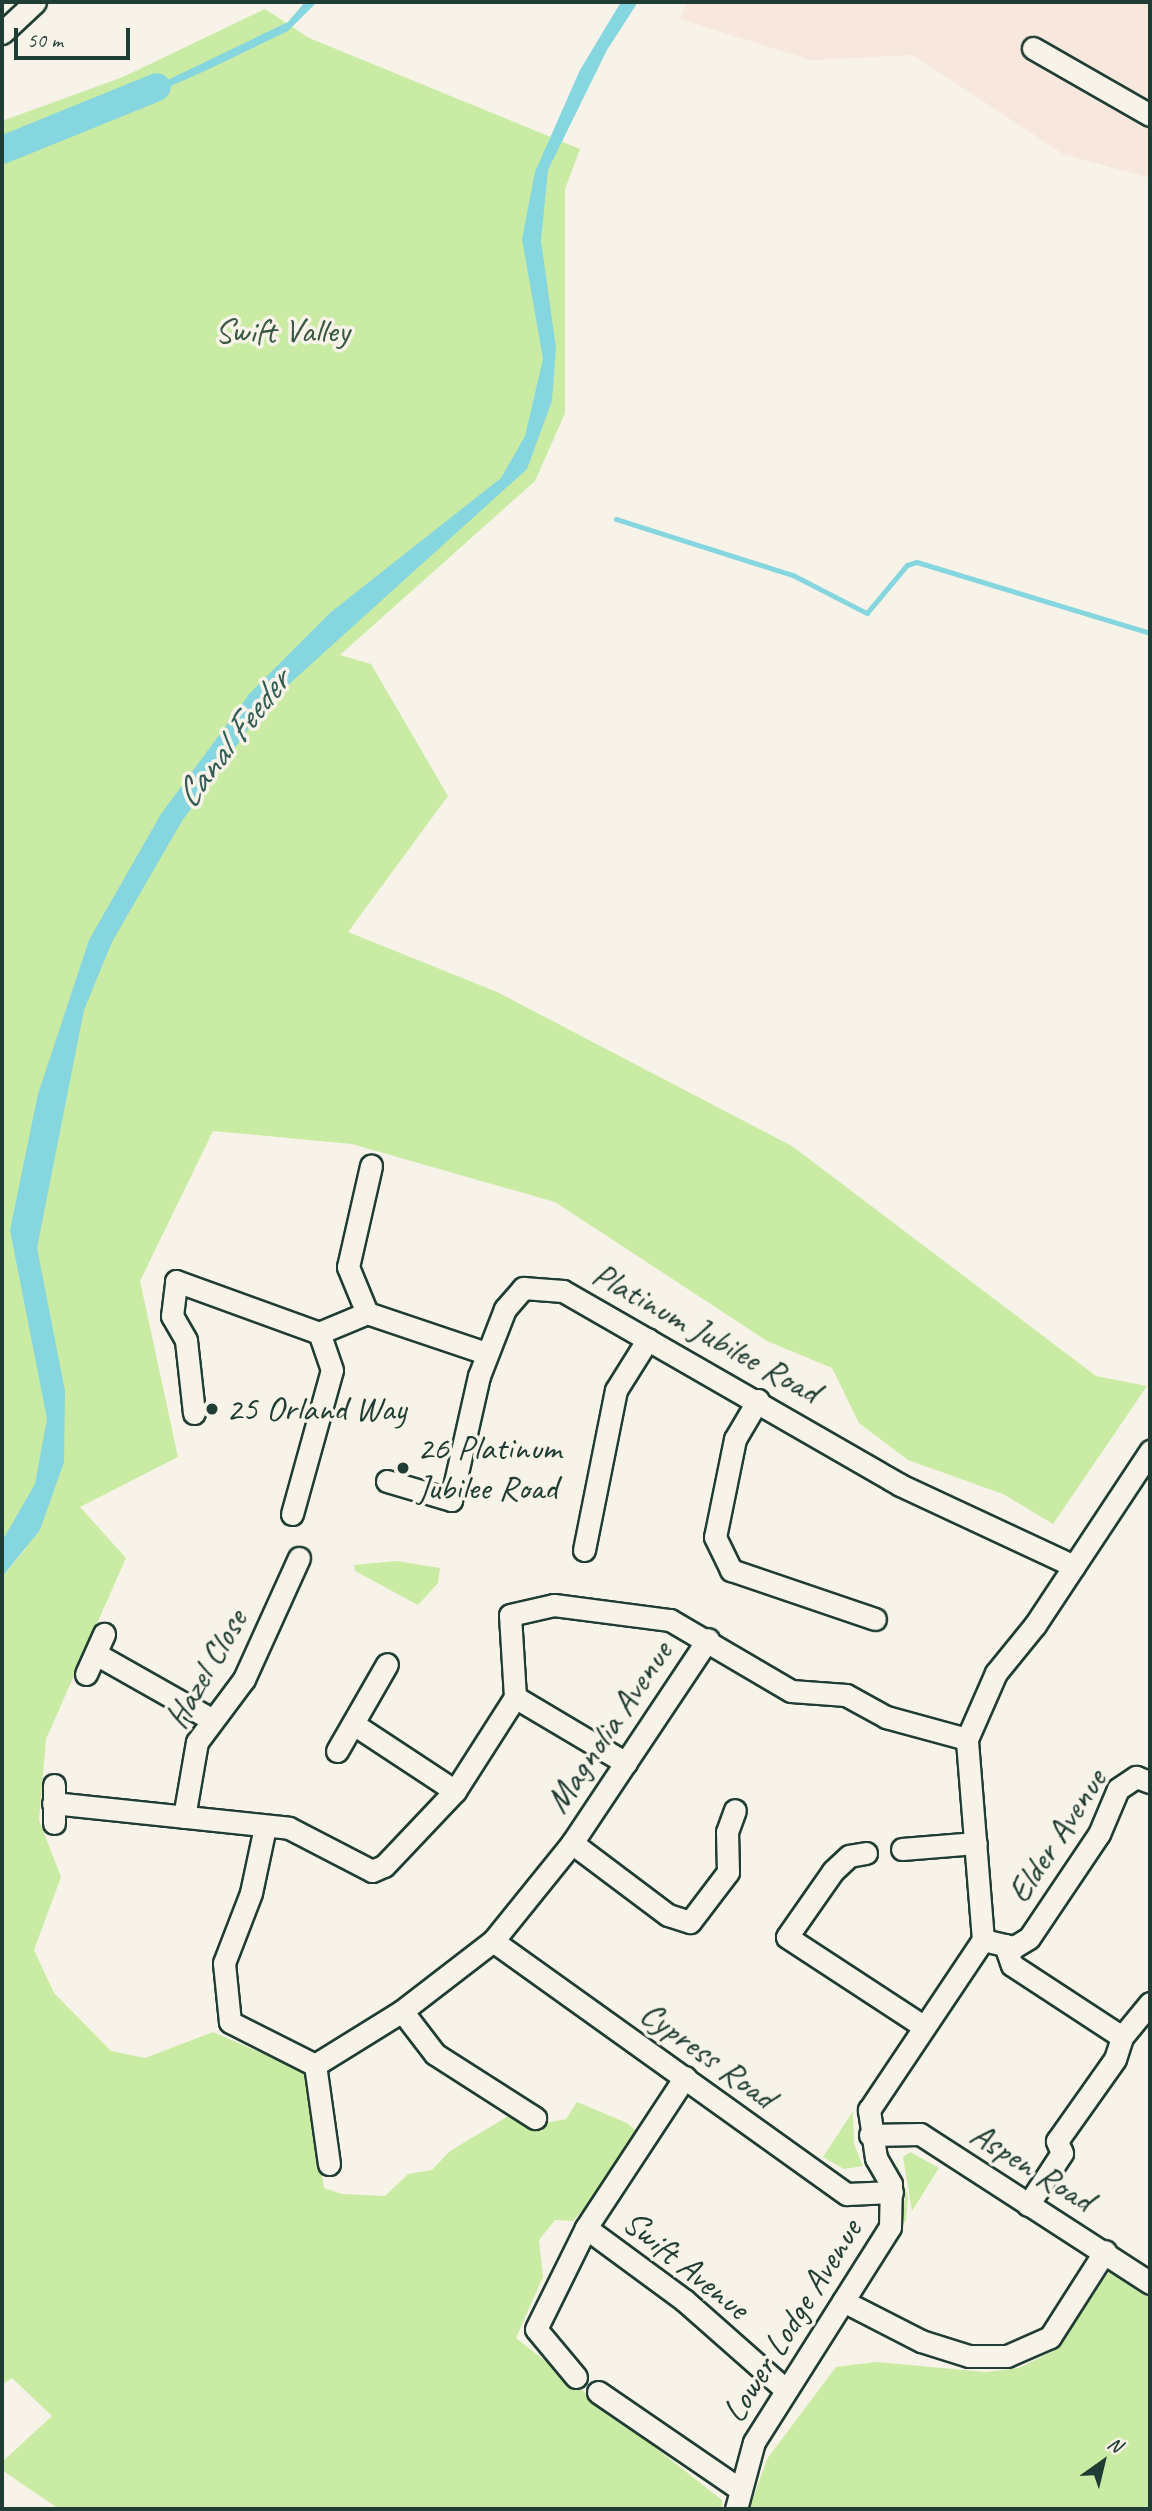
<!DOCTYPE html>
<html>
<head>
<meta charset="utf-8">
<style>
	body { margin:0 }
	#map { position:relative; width:1152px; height:2511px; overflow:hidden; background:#f7f3e8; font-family:Caveat,sans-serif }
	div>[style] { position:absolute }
	.built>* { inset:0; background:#f8e7dc }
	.green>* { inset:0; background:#caeba3 }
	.water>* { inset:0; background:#86d6e0 }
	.stream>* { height:4.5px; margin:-2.25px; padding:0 2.25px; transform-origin:2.25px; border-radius:2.25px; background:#86d6e0 }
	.river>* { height:28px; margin:-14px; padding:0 14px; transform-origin:14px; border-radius:14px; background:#86d6e0 }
	.roads { filter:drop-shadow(2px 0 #1f3d34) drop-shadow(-2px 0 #1f3d34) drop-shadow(0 2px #1f3d34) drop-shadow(0 -2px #1f3d34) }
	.minor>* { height:21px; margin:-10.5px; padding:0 10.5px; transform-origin:10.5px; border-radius:10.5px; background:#f7f3e8 }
	.dots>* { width:19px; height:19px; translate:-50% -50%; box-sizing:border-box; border:4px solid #f7f3e8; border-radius:50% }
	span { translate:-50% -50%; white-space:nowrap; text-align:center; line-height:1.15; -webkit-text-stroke:7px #f7f3e8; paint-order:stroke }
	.park-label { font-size:35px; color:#395745 }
	.street-label { font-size:35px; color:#1f3d34 }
	.poi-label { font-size:35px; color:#1f3d34 }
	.left { translate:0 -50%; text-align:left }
	.water-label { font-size:37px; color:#345c56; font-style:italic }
	.frame { position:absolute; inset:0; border:4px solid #1f3d34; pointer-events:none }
	.north { position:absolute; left:1068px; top:2427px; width:70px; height:70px; -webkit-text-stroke:5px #f7f3e8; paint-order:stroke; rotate:34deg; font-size:19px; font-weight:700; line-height:28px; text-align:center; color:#1f3d34 }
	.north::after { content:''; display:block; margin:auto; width:24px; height:32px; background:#1f3d34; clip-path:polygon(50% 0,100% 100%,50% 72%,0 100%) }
	.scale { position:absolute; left:14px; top:28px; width:116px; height:32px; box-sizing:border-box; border:4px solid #1f3d34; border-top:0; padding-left:9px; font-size:21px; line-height:24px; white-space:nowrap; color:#1f3d34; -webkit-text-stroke:5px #f7f3e8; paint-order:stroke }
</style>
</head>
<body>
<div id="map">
	<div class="built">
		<div style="clip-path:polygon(687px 2px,1150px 2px,1150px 178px,1063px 154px,913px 55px,811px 60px,680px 19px)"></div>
	</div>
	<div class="green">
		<div style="clip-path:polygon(265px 9px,309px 38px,580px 149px,565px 189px,565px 413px,535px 481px,340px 655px,371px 664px,448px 796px,348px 932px,497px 992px,792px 1146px,1096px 1376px,1147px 1386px,1053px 1524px,1003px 1494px,908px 1460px,859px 1423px,832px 1368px,767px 1341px,555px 1202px,352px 1144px,213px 1131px,140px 1281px,178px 1457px,80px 1507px,126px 1558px,46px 1739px,39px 1820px,61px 1877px,34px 1950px,54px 1993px,111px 2051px,145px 2058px,213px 2032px,305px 2072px,324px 2188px,342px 2194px,385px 2196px,408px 2174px,432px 2170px,450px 2151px,510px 2115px,542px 2132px,546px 2123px,566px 2119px,577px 2102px,627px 2123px,638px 2133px,587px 2205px,573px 2221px,555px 2220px,539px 2240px,543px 2277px,516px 2338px,722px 2500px,722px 2509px,59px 2509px,2px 2470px,2px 2462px,52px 2416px,12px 2378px,2px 2385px,2px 1577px,27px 1547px,2px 1559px,2px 121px,123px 77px)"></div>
		<div style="clip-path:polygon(397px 1561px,440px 1568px,438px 1583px,418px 1605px,355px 1571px,354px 1565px)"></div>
		<div style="clip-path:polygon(853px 2111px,854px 2144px,863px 2166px,844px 2169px,823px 2157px)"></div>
		<div style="clip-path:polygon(910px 2152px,939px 2168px,912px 2211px,903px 2157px)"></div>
		<div style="clip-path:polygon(895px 2158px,908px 2197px,906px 2220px,899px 2231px,905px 2198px)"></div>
		<div style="clip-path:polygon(1111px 2269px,1150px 2296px,1150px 2509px,749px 2509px,767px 2459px,836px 2367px,876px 2362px,986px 2372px,1019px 2368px,1055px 2350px)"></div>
	</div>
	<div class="water">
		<div style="clip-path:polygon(305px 2px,317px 2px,288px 31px,207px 70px,94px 120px,2px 144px,7px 136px,54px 130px,103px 111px,288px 22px)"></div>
		<div style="clip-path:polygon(621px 2px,638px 2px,607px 50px,548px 170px,541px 241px,556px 348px,552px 401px,527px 469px,266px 705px,182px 821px,112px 942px,84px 1010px,37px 1248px,65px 1391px,64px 1462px,40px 1530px,2px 1577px,2px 1541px,35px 1484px,47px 1419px,10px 1230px,38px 1094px,89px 940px,161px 814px,250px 693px,331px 612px,501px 478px,525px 436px,543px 359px,522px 239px,535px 172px,580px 70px)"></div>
	</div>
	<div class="stream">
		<div style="left:616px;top:519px;width:186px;rotate:17.6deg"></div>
		<div style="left:793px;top:575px;width:83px;rotate:27.2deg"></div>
		<div style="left:867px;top:613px;width:62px;rotate:-50.2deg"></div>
		<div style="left:907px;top:565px;width:10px;rotate:-17deg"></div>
		<div style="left:917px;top:562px;width:244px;rotate:16.9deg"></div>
	</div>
	<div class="river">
		<div style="left:2px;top:150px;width:167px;rotate:-22.1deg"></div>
	</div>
	<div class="roads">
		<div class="minor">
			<div style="left:2px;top:33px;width:45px;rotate:-43.2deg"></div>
			<div style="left:1033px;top:48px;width:135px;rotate:29.8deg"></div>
			<div style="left:367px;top:1313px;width:50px;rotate:-112.4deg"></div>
			<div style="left:348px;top:1267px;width:104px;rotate:-77.2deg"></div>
			<div style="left:758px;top:1400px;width:45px;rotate:120.5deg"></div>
			<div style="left:735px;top:1439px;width:100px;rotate:101.5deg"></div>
			<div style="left:715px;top:1537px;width:37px;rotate:64deg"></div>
			<div style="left:731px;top:1570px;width:152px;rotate:18.8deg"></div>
			<div style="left:194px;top:1413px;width:73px;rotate:-96.3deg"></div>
			<div style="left:186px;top:1340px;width:28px;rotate:-120deg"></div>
			<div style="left:172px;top:1316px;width:35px;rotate:-83deg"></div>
			<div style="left:176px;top:1281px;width:152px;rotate:20deg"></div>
			<div style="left:319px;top:1333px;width:52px;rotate:-22.6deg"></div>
			<div style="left:367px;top:1313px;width:126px;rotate:18.6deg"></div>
			<div style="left:387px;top:1481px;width:67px;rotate:16.5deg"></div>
			<div style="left:451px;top:1500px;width:127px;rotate:-77.3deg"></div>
			<div style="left:479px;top:1376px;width:72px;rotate:-68.8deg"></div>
			<div style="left:505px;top:1309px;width:28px;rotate:-49deg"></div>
			<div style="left:523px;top:1288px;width:40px;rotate:4.3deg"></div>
			<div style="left:563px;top:1291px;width:389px;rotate:29.9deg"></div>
			<div style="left:900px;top:1485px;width:192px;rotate:25deg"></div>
			<div style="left:292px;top:1514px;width:149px;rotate:-74.5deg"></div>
			<div style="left:332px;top:1370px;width:39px;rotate:-109deg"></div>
			<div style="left:584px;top:1550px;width:163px;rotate:-78.7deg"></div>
			<div style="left:616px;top:1390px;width:60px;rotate:-57.9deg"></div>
			<div style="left:96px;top:1654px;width:132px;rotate:29.5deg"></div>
			<div style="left:86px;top:1674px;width:44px;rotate:-65.8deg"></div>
			<div style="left:355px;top:1725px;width:120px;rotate:33.4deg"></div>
			<div style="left:337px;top:1751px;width:100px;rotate:-60.1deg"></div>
			<div style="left:626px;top:1763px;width:129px;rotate:-149.3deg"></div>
			<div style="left:515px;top:1697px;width:82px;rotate:-93.5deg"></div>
			<div style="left:510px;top:1615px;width:45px;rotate:-12.8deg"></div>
			<div style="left:554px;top:1605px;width:117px;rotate:7.4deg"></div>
			<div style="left:670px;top:1620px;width:140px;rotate:30.4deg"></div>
			<div style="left:791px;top:1691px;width:55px;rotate:4.2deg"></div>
			<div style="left:846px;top:1695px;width:46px;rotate:28.8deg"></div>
			<div style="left:886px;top:1717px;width:84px;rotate:15.2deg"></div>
			<div style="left:53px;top:1803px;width:237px;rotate:6deg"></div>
			<div style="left:289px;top:1828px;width:93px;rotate:27.4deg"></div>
			<div style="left:372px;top:1871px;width:13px;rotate:-23deg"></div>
			<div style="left:384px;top:1866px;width:103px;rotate:-46.6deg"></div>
			<div style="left:455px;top:1791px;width:112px;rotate:-57.4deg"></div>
			<div style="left:184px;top:1817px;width:76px;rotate:-80.2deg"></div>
			<div style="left:197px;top:1742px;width:79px;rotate:-53.3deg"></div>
			<div style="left:244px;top:1679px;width:133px;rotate:-65.6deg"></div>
			<div style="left:54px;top:1823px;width:38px;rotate:-90deg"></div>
			<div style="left:265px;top:1827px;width:67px;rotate:102deg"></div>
			<div style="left:251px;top:1893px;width:75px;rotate:111.1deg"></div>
			<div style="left:224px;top:1963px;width:59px;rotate:84.2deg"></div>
			<div style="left:230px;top:2022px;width:95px;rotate:26.8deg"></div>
			<div style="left:572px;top:1843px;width:120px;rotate:36.9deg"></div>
			<div style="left:668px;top:1915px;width:23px;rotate:18deg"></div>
			<div style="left:690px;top:1922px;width:63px;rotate:-52.8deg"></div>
			<div style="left:728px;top:1872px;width:40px;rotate:-91.4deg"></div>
			<div style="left:727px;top:1832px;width:23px;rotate:-70deg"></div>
			<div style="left:902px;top:1849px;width:74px;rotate:-4.6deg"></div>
			<div style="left:866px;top:1853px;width:17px;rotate:170deg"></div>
			<div style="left:849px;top:1856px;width:22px;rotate:137deg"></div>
			<div style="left:833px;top:1871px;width:80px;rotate:124.9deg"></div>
			<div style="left:787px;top:1937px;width:163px;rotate:33.2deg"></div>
			<div style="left:983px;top:1940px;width:32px;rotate:13deg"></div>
			<div style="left:1014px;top:1947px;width:17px;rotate:-31deg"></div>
			<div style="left:1029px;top:1938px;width:125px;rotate:-56.1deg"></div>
			<div style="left:1099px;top:1834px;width:49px;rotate:-67.1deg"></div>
			<div style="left:1118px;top:1789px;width:22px;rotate:-34deg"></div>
			<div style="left:1136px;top:1777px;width:15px;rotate:20deg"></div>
			<div style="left:493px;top:1941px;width:435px;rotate:35.6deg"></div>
			<div style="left:847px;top:2194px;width:45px;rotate:-2.5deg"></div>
			<div style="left:1005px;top:1945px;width:21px;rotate:71deg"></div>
			<div style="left:1012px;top:1965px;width:131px;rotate:33.2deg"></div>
			<div style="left:402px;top:2011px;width:54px;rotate:52.5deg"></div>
			<div style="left:435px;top:2054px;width:119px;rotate:32.6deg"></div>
			<div style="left:1122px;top:2037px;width:44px;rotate:-50.5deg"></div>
			<div style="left:685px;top:2077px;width:181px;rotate:123.3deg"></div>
			<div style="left:586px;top:2228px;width:122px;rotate:36.3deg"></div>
			<div style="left:684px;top:2300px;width:135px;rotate:41.4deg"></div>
			<div style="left:870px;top:2135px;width:50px;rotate:-1.1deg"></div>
			<div style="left:920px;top:2134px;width:274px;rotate:32.9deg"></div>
			<div style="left:329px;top:2164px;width:100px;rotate:-98deg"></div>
			<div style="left:315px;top:2065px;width:102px;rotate:-31.8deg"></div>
			<div style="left:402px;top:2011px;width:115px;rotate:-37.6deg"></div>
			<div style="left:493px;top:1941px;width:126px;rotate:-51.1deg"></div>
			<div style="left:572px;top:1843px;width:245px;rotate:-56.3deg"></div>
			<div style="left:1028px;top:2205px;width:62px;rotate:-56.8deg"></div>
			<div style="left:1062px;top:2153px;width:13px;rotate:-113deg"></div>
			<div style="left:1057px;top:2141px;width:100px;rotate:-54.7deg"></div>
			<div style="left:1115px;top:2059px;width:23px;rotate:-72deg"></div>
			<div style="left:843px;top:2301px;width:88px;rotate:27.1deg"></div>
			<div style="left:921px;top:2341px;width:50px;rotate:17.4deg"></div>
			<div style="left:969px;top:2356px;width:38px"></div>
			<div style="left:1007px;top:2356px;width:47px;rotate:-23.8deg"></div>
			<div style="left:1050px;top:2337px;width:102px;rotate:-57.4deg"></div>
			<div style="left:576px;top:2377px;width:62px;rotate:-129.8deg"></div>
			<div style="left:536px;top:2329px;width:113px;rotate:-63.7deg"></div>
			<div style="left:598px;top:2392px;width:170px;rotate:34.4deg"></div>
			<div style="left:736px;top:2509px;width:69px;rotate:-75deg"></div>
			<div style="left:754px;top:2442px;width:254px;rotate:-57.7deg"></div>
			<div style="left:890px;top:2227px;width:43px;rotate:-88.7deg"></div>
			<div style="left:891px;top:2184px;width:30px;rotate:-120deg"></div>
			<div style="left:876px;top:2158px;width:49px;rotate:-98.3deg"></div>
			<div style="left:869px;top:2110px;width:205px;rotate:-56.2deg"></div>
			<div style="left:983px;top:1940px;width:202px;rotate:-94.6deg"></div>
			<div style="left:967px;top:1739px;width:72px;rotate:-66.3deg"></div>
			<div style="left:996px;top:1673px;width:62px;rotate:-50.9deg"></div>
			<div style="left:1035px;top:1625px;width:209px;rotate:-56.5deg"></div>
		</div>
	</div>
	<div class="dots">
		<div style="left:212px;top:1409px;background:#1f3d34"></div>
		<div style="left:403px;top:1468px;background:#1f3d34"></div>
	</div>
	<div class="park-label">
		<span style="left:282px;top:331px">Swift Valley</span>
	</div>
	<div class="street-label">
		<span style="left:706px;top:1333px;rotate:29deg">Platinum Jubilee Road</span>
		<span style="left:206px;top:1669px;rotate:-60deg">Hazel Close</span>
		<span style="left:609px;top:1727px;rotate:-56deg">Magnolia Avenue</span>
		<span style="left:1057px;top:1836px;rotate:-57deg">Elder Avenue</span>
		<span style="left:708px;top:2055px;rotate:36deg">Cypress Road</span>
		<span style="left:1032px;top:2167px;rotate:32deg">Aspen Road</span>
		<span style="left:686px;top:2265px;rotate:39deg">Swift Avenue</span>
		<span style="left:792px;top:2321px;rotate:-58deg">Lower Lodge Avenue</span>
	</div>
	<div class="poi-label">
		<span class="left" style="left:226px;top:1409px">25 Orland Way</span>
		<span class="left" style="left:417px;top:1468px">26 Platinum<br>Jubilee Road</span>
	</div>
	<div class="water-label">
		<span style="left:232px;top:739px;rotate:-52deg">Canal Feeder</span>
	</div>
	<div class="frame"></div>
	<div class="north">N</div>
	<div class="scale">50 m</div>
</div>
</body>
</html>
